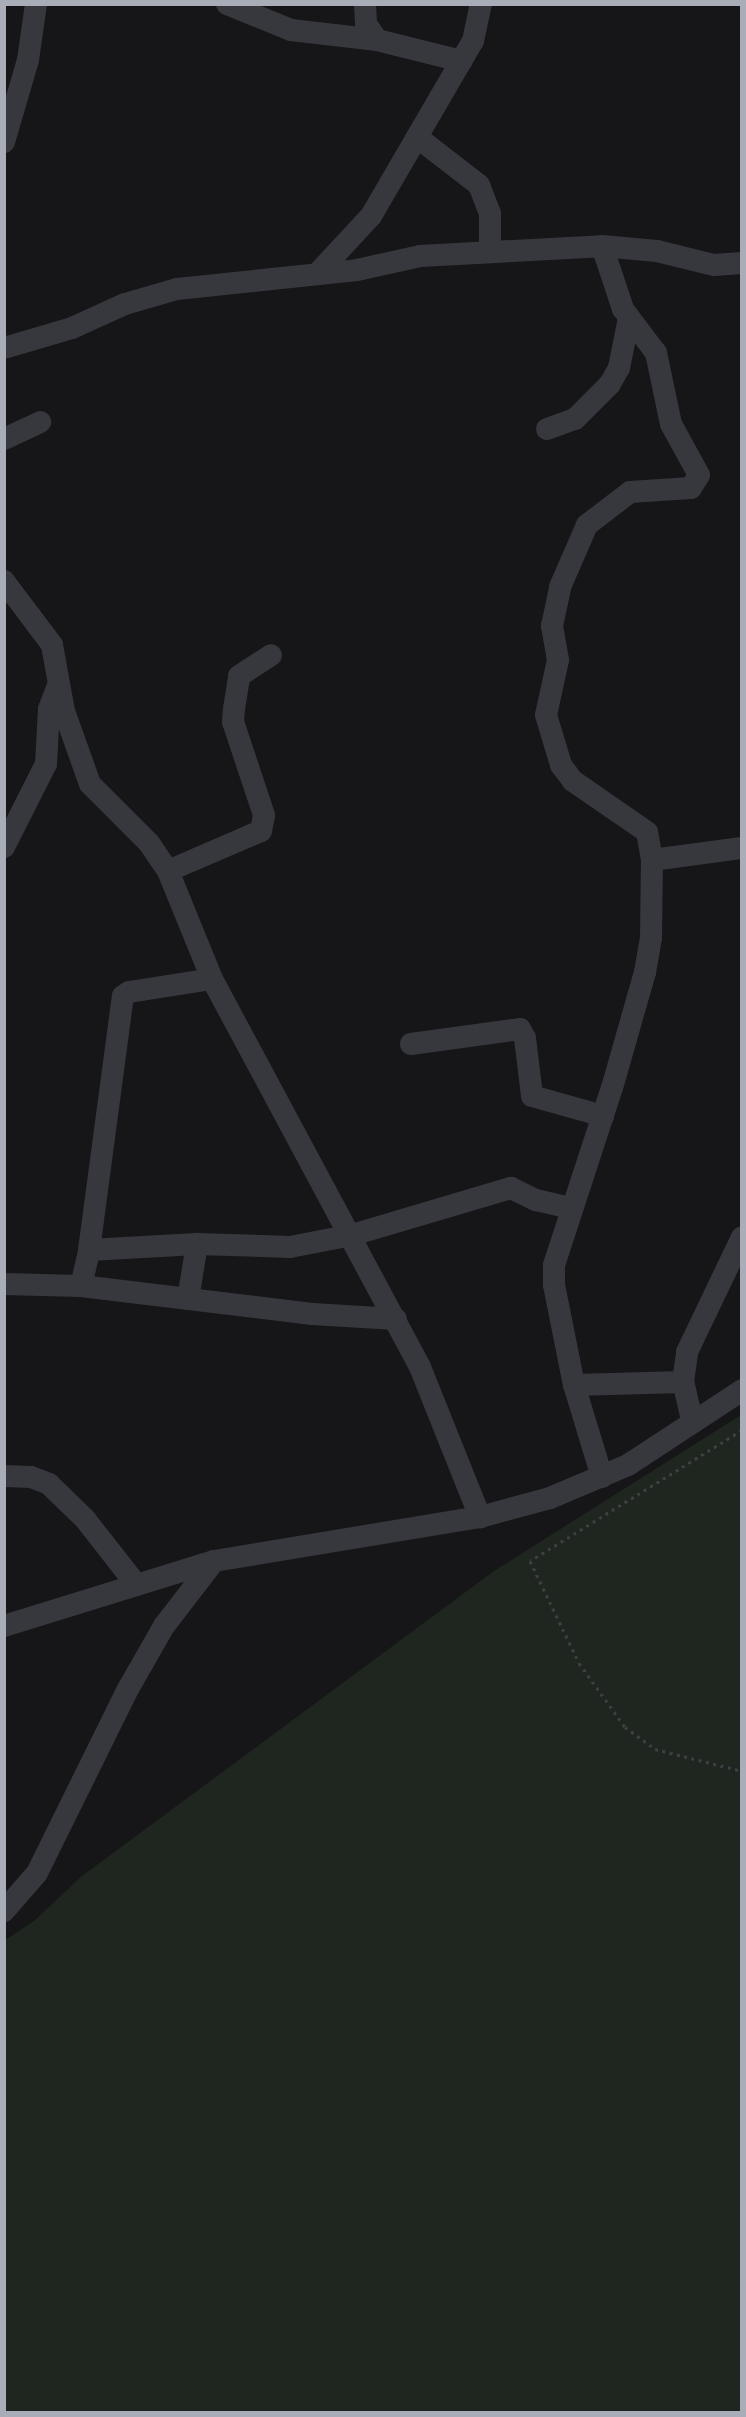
<!DOCTYPE html>
<html>
<head>
<meta charset="utf-8">
<style>
	body { margin:0 }
	#map { position:relative; width:746px; height:2417px; overflow:hidden; background:#161618; font-family:"Roboto Condensed",sans-serif }
	div>[style] { position:absolute }
	.green>* { inset:0; background:#1e261f }
	.path>* { height:3px; margin-top:-1.5px; transform-origin:0; background:repeating-linear-gradient(90deg,#3d3f44 0 3px,transparent 0 7.5px) }
	.minor>* { height:22px; margin:-11px; padding:0 11px; transform-origin:11px; border-radius:11px; background:#37383d }
	span { translate:-50% -50%; white-space:nowrap; text-align:center; line-height:1.15; -webkit-text-stroke:6px #111113; paint-order:stroke }
	.frame { position:absolute; inset:0; border:6px solid #a8adb8; pointer-events:none }
</style>
</head>
<body>
<div id="map">
	<div class="green">
		<div style="clip-path:polygon(741px 1415px,741px 2412px,5px 2412px,5px 1940px,34px 1921px,82px 1876px,494px 1571px)"></div>
	</div>
	<div class="path">
		<div style="left:742px;top:1430px;width:249px;rotate:148.3deg"></div>
		<div style="left:530px;top:1561px;width:113px;rotate:64.3deg"></div>
		<div style="left:579px;top:1663px;width:79px;rotate:54.3deg"></div>
		<div style="left:625px;top:1727px;width:37px;rotate:36deg"></div>
		<div style="left:655px;top:1749px;width:90px;rotate:14.2deg"></div>
	</div>
	<div class="minor">
		<div style="left:227px;top:4px;width:69px;rotate:22.1deg"></div>
		<div style="left:291px;top:30px;width:87px;rotate:6.6deg"></div>
		<div style="left:377px;top:40px;width:87px;rotate:14deg"></div>
		<div style="left:365px;top:4px;width:20px;rotate:87deg"></div>
		<div style="left:366px;top:24px;width:19px;rotate:55deg"></div>
		<div style="left:417px;top:137px;width:78px;rotate:37.7deg"></div>
		<div style="left:479px;top:185px;width:30px;rotate:69deg"></div>
		<div style="left:490px;top:213px;width:37px;rotate:90deg"></div>
		<div style="left:4px;top:142px;width:85px;rotate:-73.7deg"></div>
		<div style="left:28px;top:60px;width:57px;rotate:-81.9deg"></div>
		<div style="left:318px;top:273px;width:78px;rotate:-47.1deg"></div>
		<div style="left:371px;top:216px;width:203px;rotate:-59.8deg"></div>
		<div style="left:473px;top:41px;width:38px;rotate:-78deg"></div>
		<div style="left:4px;top:348px;width:71px;rotate:-16.4deg"></div>
		<div style="left:72px;top:328px;width:58px;rotate:-24.4deg"></div>
		<div style="left:125px;top:304px;width:54px;rotate:-16.1deg"></div>
		<div style="left:177px;top:289px;width:181px;rotate:-6deg"></div>
		<div style="left:357px;top:270px;width:65px;rotate:-12.5deg"></div>
		<div style="left:420px;top:256px;width:182px;rotate:-3.1deg"></div>
		<div style="left:602px;top:246px;width:55px;rotate:5.2deg"></div>
		<div style="left:657px;top:251px;width:59px;rotate:13.8deg"></div>
		<div style="left:714px;top:265px;width:28px;rotate:-4deg"></div>
		<div style="left:547px;top:429px;width:30px;rotate:-20deg"></div>
		<div style="left:575px;top:419px;width:49px;rotate:-45deg"></div>
		<div style="left:610px;top:384px;width:18px;rotate:-61deg"></div>
		<div style="left:619px;top:368px;width:51px;rotate:-78.7deg"></div>
		<div style="left:4px;top:439px;width:40px;rotate:-25deg"></div>
		<div style="left:4px;top:581px;width:80px;rotate:53.1deg"></div>
		<div style="left:52px;top:645px;width:67px;rotate:79.7deg"></div>
		<div style="left:64px;top:711px;width:77px;rotate:70.4deg"></div>
		<div style="left:90px;top:784px;width:83px;rotate:45deg"></div>
		<div style="left:149px;top:843px;width:34px;rotate:56deg"></div>
		<div style="left:168px;top:871px;width:117px;rotate:67.8deg"></div>
		<div style="left:212px;top:979px;width:440px;rotate:61.8deg"></div>
		<div style="left:420px;top:1367px;width:162px;rotate:68.2deg"></div>
		<div style="left:4px;top:847px;width:93px;rotate:-63.2deg"></div>
		<div style="left:46px;top:764px;width:55px;rotate:-86.9deg"></div>
		<div style="left:49px;top:709px;width:26px;rotate:-69deg"></div>
		<div style="left:652px;top:860px;width:91px;rotate:-7.6deg"></div>
		<div style="left:168px;top:871px;width:101px;rotate:-23.3deg"></div>
		<div style="left:261px;top:831px;width:16px;rotate:-79deg"></div>
		<div style="left:264px;top:815px;width:98px;rotate:-108.4deg"></div>
		<div style="left:233px;top:722px;width:13px;rotate:-86deg"></div>
		<div style="left:234px;top:709px;width:33px;rotate:-81deg"></div>
		<div style="left:239px;top:676px;width:38px;rotate:-33deg"></div>
		<div style="left:411px;top:1044px;width:110px;rotate:-7.8deg"></div>
		<div style="left:520px;top:1029px;width:10px;rotate:61deg"></div>
		<div style="left:525px;top:1038px;width:58px;rotate:83.1deg"></div>
		<div style="left:532px;top:1096px;width:74px;rotate:15.7deg"></div>
		<div style="left:89px;top:1250px;width:256px;rotate:-82.4deg"></div>
		<div style="left:123px;top:996px;width:7px;rotate:-34deg"></div>
		<div style="left:129px;top:992px;width:84px;rotate:-8.9deg"></div>
		<div style="left:4px;top:1284px;width:77px;rotate:1.5deg"></div>
		<div style="left:81px;top:1286px;width:233px;rotate:6.9deg"></div>
		<div style="left:312px;top:1314px;width:84px;rotate:3.4deg"></div>
		<div style="left:81px;top:1286px;width:37px;rotate:-77deg"></div>
		<div style="left:89px;top:1250px;width:108px;rotate:-3.2deg"></div>
		<div style="left:197px;top:1244px;width:93px;rotate:1.8deg"></div>
		<div style="left:290px;top:1247px;width:63px;rotate:-11deg"></div>
		<div style="left:352px;top:1235px;width:166px;rotate:-16.5deg"></div>
		<div style="left:511px;top:1188px;width:28px;rotate:26deg"></div>
		<div style="left:536px;top:1200px;width:36px;rotate:13deg"></div>
		<div style="left:188px;top:1299px;width:56px;rotate:-80.7deg"></div>
		<div style="left:574px;top:1385px;width:109px;rotate:-1.6deg"></div>
		<div style="left:692px;top:1420px;width:39px;rotate:-103deg"></div>
		<div style="left:683px;top:1382px;width:30px;rotate:-82deg"></div>
		<div style="left:687px;top:1352px;width:127px;rotate:-64.4deg"></div>
		<div style="left:4px;top:1476px;width:27px;rotate:2deg"></div>
		<div style="left:31px;top:1477px;width:19px;rotate:21deg"></div>
		<div style="left:49px;top:1484px;width:50px;rotate:44.2deg"></div>
		<div style="left:85px;top:1519px;width:81px;rotate:52deg"></div>
		<div style="left:602px;top:1477px;width:96px;rotate:-106.9deg"></div>
		<div style="left:574px;top:1385px;width:102px;rotate:-101.3deg"></div>
		<div style="left:554px;top:1285px;width:20px;rotate:-90deg"></div>
		<div style="left:554px;top:1265px;width:186px;rotate:-71.9deg"></div>
		<div style="left:612px;top:1088px;width:121px;rotate:-74.1deg"></div>
		<div style="left:645px;top:972px;width:35px;rotate:-80deg"></div>
		<div style="left:651px;top:938px;width:78px;rotate:-89.3deg"></div>
		<div style="left:652px;top:860px;width:28px;rotate:-100deg"></div>
		<div style="left:647px;top:832px;width:90px;rotate:-145.4deg"></div>
		<div style="left:573px;top:781px;width:20px;rotate:-127deg"></div>
		<div style="left:561px;top:765px;width:52px;rotate:-106.7deg"></div>
		<div style="left:546px;top:715px;width:56px;rotate:-77.7deg"></div>
		<div style="left:558px;top:660px;width:35px;rotate:-100deg"></div>
		<div style="left:552px;top:626px;width:40px;rotate:-78deg"></div>
		<div style="left:560px;top:587px;width:68px;rotate:-66.5deg"></div>
		<div style="left:587px;top:525px;width:54px;rotate:-37.5deg"></div>
		<div style="left:630px;top:492px;width:61px;rotate:-3.8deg"></div>
		<div style="left:691px;top:488px;width:15px;rotate:-58deg"></div>
		<div style="left:699px;top:475px;width:58px;rotate:-118.8deg"></div>
		<div style="left:671px;top:424px;width:73px;rotate:-101.9deg"></div>
		<div style="left:656px;top:353px;width:55px;rotate:-126.9deg"></div>
		<div style="left:623px;top:309px;width:66px;rotate:-108.4deg"></div>
		<div style="left:4px;top:1626px;width:220px;rotate:-17.2deg"></div>
		<div style="left:214px;top:1561px;width:270px;rotate:-9.4deg"></div>
		<div style="left:480px;top:1517px;width:73px;rotate:-15.2deg"></div>
		<div style="left:550px;top:1498px;width:85px;rotate:-22.9deg"></div>
		<div style="left:628px;top:1465px;width:136px;rotate:-33.3deg"></div>
		<div style="left:4px;top:1911px;width:50px;rotate:-49deg"></div>
		<div style="left:37px;top:1873px;width:205px;rotate:-63.7deg"></div>
		<div style="left:128px;top:1689px;width:73px;rotate:-60.3deg"></div>
		<div style="left:164px;top:1626px;width:82px;rotate:-52.4deg"></div>
	</div>
	<div class="frame"></div>
</div>
</body>
</html>
